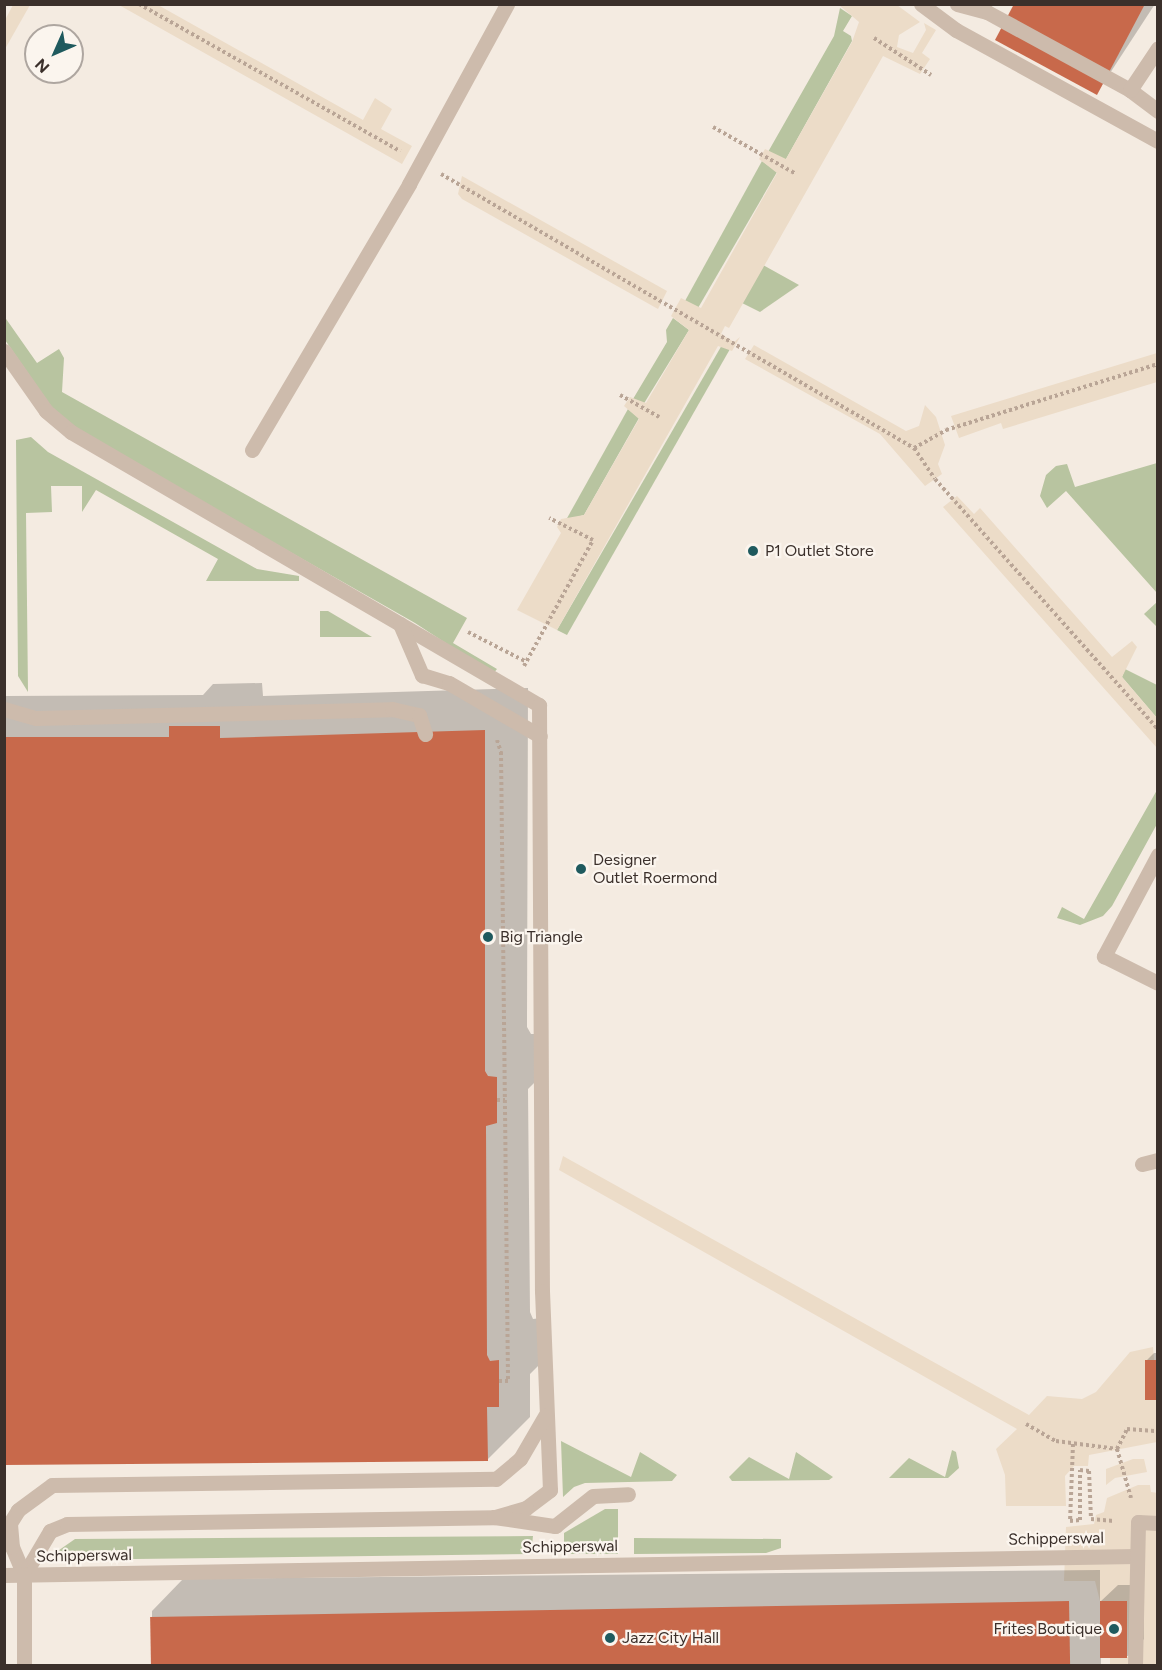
<!DOCTYPE html>
<html>
<head>
<meta charset="utf-8">
<style>
	body { margin:0 }
	#map { position:relative; width:1162px; height:1670px; overflow:hidden; background:#f4ebe1; font-family:Figtree,sans-serif }
	div>[style] { position:absolute }
	.green>* { inset:0; background:#b8c4a0 }
	.plaza>* { inset:0; background:#ecdcc8 }
	.shadow>* { inset:0; background:#0003 }
	.building>* { inset:0; background:#c8694b; transform-origin:0 0 }
	.path>* { height:4px; margin-top:-2px; transform-origin:0; background:repeating-linear-gradient(90deg,#b9a596 0 3px,transparent 0 6px) }
	.lane>* { height:15px; margin:-7.5px; padding:0 7.5px; transform-origin:7.5px; border-radius:7.5px; background:#cdbbac }
	.street>* { height:15px; margin:-7.5px; padding:0 7.5px; transform-origin:7.5px; border-radius:7.5px; background:#cdbbac }
	.dots>* { width:16px; height:16px; translate:-50% -50%; box-sizing:border-box; border:3px solid #fbf5ee; border-radius:50% }
	span { translate:-50% -50%; white-space:nowrap; text-align:center; line-height:1.15; -webkit-text-stroke:4.5px #fbf5ee; paint-order:stroke }
	.poi-label { font-size:16px; color:#3b302b }
	.left { translate:0 -50%; text-align:left }
	.right { translate:-100% -50%; text-align:right }
	.street-label { font-size:16px; color:#3b302b }
	.frame { position:absolute; inset:0; border:6px solid #3b302b; pointer-events:none }
	.north { position:absolute; left:24px; top:24px; width:60px; height:60px; box-sizing:border-box; background:#fbf5ee; border:2px solid #aea6a0; border-radius:50%; rotate:225deg; font-size:16px; font-weight:700; line-height:24px; text-align:center; color:#3b302b }
	.north::after { content:''; display:block; margin:auto; width:21px; height:27px; background:#1f5a5e; clip-path:polygon(50% 0,100% 100%,50% 72%,0 100%) }
</style>
</head>
<body>
<div id="map">
	<div class="green">
		<div style="clip-path:polygon(840px 8px,852px 16px,843px 31px,851px 36px,852px 41px,786px 159px,781px 160px,768px 152px,834px 36px)"></div>
		<div style="clip-path:polygon(762px 161px,777px 172px,698px 308px,685px 301px)"></div>
		<div style="clip-path:polygon(763px 265px,799px 285px,760px 312px,742px 303px)"></div>
		<div style="clip-path:polygon(4px 316px,37px 363px,59px 349px,64px 358px,62px 392px,467px 618px,453px 643px,497px 669px,493px 674px,415px 623px,86px 436px,52px 408px,5px 340px)"></div>
		<div style="clip-path:polygon(673px 318px,689px 330px,643px 405px,633px 399px,667px 342px,666px 330px)"></div>
		<div style="clip-path:polygon(722px 345px,730px 349px,567px 635px,557px 630px)"></div>
		<div style="clip-path:polygon(628px 409px,639px 418px,584px 515px,566px 520px)"></div>
		<div style="clip-path:polygon(31px 437px,48px 452px,257px 569px,299px 576px,299px 581px,206px 581px,218px 559px,96px 490px,82px 512px,82px 486px,51px 486px,52px 512px,26px 513px,28px 692px,18px 676px,16px 440px)"></div>
		<div style="clip-path:polygon(1157px 463px,1158px 463px,1157px 593px,1066px 491px,1047px 508px,1040px 496px,1046px 475px,1056px 466px,1067px 464px,1075px 487px)"></div>
		<div style="clip-path:polygon(1157px 602px,1157px 627px,1144px 614px)"></div>
		<div style="clip-path:polygon(320px 611px,328px 611px,372px 637px,320px 637px)"></div>
		<div style="clip-path:polygon(1125px 669px,1157px 685px,1157px 718px,1122px 677px)"></div>
		<div style="clip-path:polygon(1157px 790px,1157px 824px,1112px 906px,1103px 916px,1080px 925px,1057px 918px,1062px 907px,1084px 919px)"></div>
		<div style="clip-path:polygon(561px 1441px,631px 1477px,640px 1452px,677px 1475px,672px 1481px,585px 1483px,574px 1487px,563px 1497px)"></div>
		<div style="clip-path:polygon(952px 1450px,956px 1452px,959px 1468px,948px 1478px,889px 1478px,909px 1458px,945px 1477px)"></div>
		<div style="clip-path:polygon(796px 1452px,833px 1477px,829px 1480px,732px 1481px,729px 1477px,749px 1457px,789px 1479px)"></div>
		<div style="clip-path:polygon(605px 1509px,618px 1509px,618px 1554px,564px 1554px,564px 1533px)"></div>
		<div style="clip-path:polygon(533px 1536px,531px 1554px,55px 1560px,52px 1555px,75px 1539px)"></div>
		<div style="clip-path:polygon(634px 1538px,781px 1539px,781px 1548px,766px 1553px,634px 1554px)"></div>
	</div>
	<div class="plaza">
		<div style="clip-path:polygon(13px 5px,30px 5px,5px 49px,5px 20px)"></div>
		<div style="clip-path:polygon(119px 5px,158px 5px,363px 120px,375px 98px,392px 109px,381px 129px,412px 146px,402px 164px)"></div>
		<div style="clip-path:polygon(839px 5px,897px 5px,920px 22px,899px 35px,897px 47px,913px 53px,926px 30px,924px 23px,936px 30px,922px 53px,930px 59px,920px 74px,883px 56px,729px 328px,725px 326px,721px 334px,734px 342px,740px 337px,732px 351px,718px 346px,557px 630px,517px 610px,561px 533px,557px 527px,561px 519px,584px 515px,639px 419px,624px 406px,630px 397px,646px 403px,689px 330px,671px 316px,681px 298px,701px 308px,777px 173px,759px 159px,765px 149px,786px 159px,852px 42px,859px 22px)"></div>
		<div style="clip-path:polygon(462px 176px,667px 291px,658px 309px,462px 199px,458px 194px)"></div>
		<div style="clip-path:polygon(754px 345px,906px 431px,919px 426px,925px 405px,936px 417px,945px 445px,938px 464px,942px 474px,925px 486px,880px 434px,745px 359px)"></div>
		<div style="clip-path:polygon(1157px 353px,1157px 382px,1003px 429px,1001px 423px,959px 438px,951px 416px)"></div>
		<div style="clip-path:polygon(957px 496px,974px 514px,980px 508px,1112px 657px,1132px 641px,1137px 647px,1122px 677px,1157px 718px,1157px 748px,943px 507px)"></div>
		<div style="clip-path:polygon(563px 1156px,1029px 1415px,1047px 1396px,1082px 1399px,1096px 1392px,1130px 1352px,1153px 1347px,1154px 1360px,1145px 1360px,1145px 1400px,1157px 1400px,1157px 1442px,1089px 1455px,1088px 1466px,1074px 1466px,1065px 1476px,1066px 1506px,1006px 1506px,1005px 1475px,996px 1449px,1017px 1429px,559px 1170px)"></div>
		<div style="clip-path:polygon(1133px 1459px,1144px 1459px,1147px 1472px,1115px 1478px,1106px 1485px,1106px 1469px)"></div>
		<div style="clip-path:polygon(1138px 1485px,1150px 1485px,1151px 1492px,1158px 1493px,1157px 1665px,1110px 1665px,1110px 1658px,1128px 1657px,1127px 1601px,1100px 1601px,1095px 1581px,1064px 1581px,1066px 1527px,1094px 1524px,1096px 1515px,1104px 1512px,1107px 1498px)"></div>
	</div>
	<div class="shadow">
		<div style="clip-path:polygon(1015px 4px,1155px 4px,1097px 93px)"></div>
		<div style="clip-path:polygon(262px 683px,263px 696px,528px 688px,527px 1027px,531px 1034px,539px 1034px,539px 1078px,528px 1089px,530px 1312px,533px 1319px,541px 1318px,541px 1363px,530px 1374px,530px 1417px,487px 1460px,4px 1463px,4px 696px,203px 695px,213px 684px)"></div>
		<div style="clip-path:polygon(1154px 1353px,1158px 1353px,1158px 1399px,1146px 1361px)"></div>
		<div style="clip-path:polygon(1100px 1570px,1100px 1602px,1118px 1585px,1143px 1585px,1144px 1639px,1128px 1656px,1101px 1656px,1101px 1666px,152px 1666px,152px 1611px,183px 1579px)"></div>
	</div>
	<div class="building">
		<div style="clip-path:polygon(1014px 4px,1145px 4px,1097px 95px,995px 40px)"></div>
		<div style="clip-path:polygon(169px 726px,220px 726px,220px 738px,485px 730px,485px 1071px,488px 1076px,497px 1077px,497px 1123px,486px 1126px,487px 1355px,490px 1361px,499px 1360px,499px 1407px,487px 1407px,488px 1461px,4px 1465px,4px 737px,169px 737px)"></div>
		<div style="left:1145px;top:1360px;width:13px;height:40px"></div>
		<div style="left:1069px;top:1601px;width:65px;height:919px;rotate:89deg"></div>
		<div style="left:1100px;top:1601px;width:27px;height:57px"></div>
	</div>
	<div class="path">
		<div style="left:139px;top:4px;width:300px;rotate:29.4deg"></div>
		<div style="left:874px;top:38px;width:68px;rotate:33deg"></div>
		<div style="left:713px;top:127px;width:95px;rotate:29.5deg"></div>
		<div style="left:441px;top:174px;width:547px;rotate:30.08deg"></div>
		<div style="left:914px;top:448px;width:37px;rotate:-29deg"></div>
		<div style="left:946px;top:430px;width:222px;rotate:-17.3deg"></div>
		<div style="left:620px;top:395px;width:45px;rotate:29.4deg"></div>
		<div style="left:914px;top:448px;width:37px;rotate:56deg"></div>
		<div style="left:935px;top:479px;width:335px;rotate:48.3deg"></div>
		<div style="left:468px;top:632px;width:66px;rotate:27deg"></div>
		<div style="left:524px;top:666px;width:144px;rotate:-61.3deg"></div>
		<div style="left:593px;top:540px;width:49px;rotate:-153.4deg"></div>
		<div style="left:497px;top:740px;width:13px;rotate:72deg"></div>
		<div style="left:501px;top:752px;width:629px;rotate:89.36deg"></div>
		<div style="left:508px;top:1381px;width:9px;rotate:180deg"></div>
		<div style="left:497px;top:1100px;width:8px"></div>
		<div style="left:1026px;top:1424px;width:34px;rotate:30deg"></div>
		<div style="left:1056px;top:1441px;width:62px;rotate:7.5deg"></div>
		<div style="left:1073px;top:1444px;width:77px;rotate:92.2deg"></div>
		<div style="left:1070px;top:1521px;width:10px;rotate:-6deg"></div>
		<div style="left:1080px;top:1520px;width:50px;rotate:-90deg"></div>
		<div style="left:1080px;top:1470px;width:9px;rotate:6deg"></div>
		<div style="left:1089px;top:1471px;width:48px;rotate:87.6deg"></div>
		<div style="left:1091px;top:1519px;width:23px;rotate:5deg"></div>
		<div style="left:1131px;top:1498px;width:51px;rotate:-105.9deg"></div>
		<div style="left:1117px;top:1449px;width:22px;rotate:-63deg"></div>
		<div style="left:1127px;top:1429px;width:31px;rotate:4deg"></div>
	</div>
	<div class="lane">
		<div style="left:921px;top:4px;width:44px;rotate:36.6deg"></div>
		<div style="left:956px;top:30px;width:230px;rotate:28.8deg"></div>
		<div style="left:957px;top:4px;width:31px;rotate:15deg"></div>
		<div style="left:987px;top:12px;width:163px;rotate:28.6deg"></div>
		<div style="left:1130px;top:90px;width:35px;rotate:37deg"></div>
		<div style="left:1130px;top:90px;width:50px;rotate:-56.3deg"></div>
		<div style="left:4px;top:351px;width:73px;rotate:55deg"></div>
		<div style="left:46px;top:411px;width:33px;rotate:40deg"></div>
		<div style="left:71px;top:432px;width:542px;rotate:30.26deg"></div>
		<div style="left:539px;top:705px;width:586px;rotate:89.71deg"></div>
		<div style="left:542px;top:1291px;width:199px;rotate:87.7deg"></div>
		<div style="left:550px;top:1490px;width:30px;rotate:143deg"></div>
		<div style="left:526px;top:1508px;width:33px;rotate:164deg"></div>
		<div style="left:252px;top:450px;width:309px;rotate:-59.4deg"></div>
		<div style="left:409px;top:184px;width:205px;rotate:-61.4deg"></div>
		<div style="left:400px;top:624px;width:56px;rotate:66.7deg"></div>
		<div style="left:422px;top:675px;width:28px;rotate:17deg"></div>
		<div style="left:449px;top:683px;width:105px;rotate:30.2deg"></div>
		<div style="left:4px;top:709px;width:33px;rotate:16deg"></div>
		<div style="left:36px;top:718px;width:356px;rotate:-1.4deg"></div>
		<div style="left:392px;top:709px;width:28px;rotate:13deg"></div>
		<div style="left:419px;top:715px;width:20px;rotate:72deg"></div>
		<div style="left:1158px;top:855px;width:115px;rotate:118.1deg"></div>
		<div style="left:1104px;top:956px;width:60px;rotate:26.6deg"></div>
		<div style="left:1142px;top:1164px;width:16px;rotate:-14deg"></div>
		<div style="left:24px;top:1575px;width:51px;rotate:-59.4deg"></div>
		<div style="left:50px;top:1531px;width:18px;rotate:-22deg"></div>
		<div style="left:67px;top:1524px;width:427px;rotate:-0.9deg"></div>
		<div style="left:494px;top:1517px;width:62px;rotate:8.4deg"></div>
		<div style="left:555px;top:1526px;width:48px;rotate:-38.3deg"></div>
		<div style="left:593px;top:1496px;width:35px;rotate:-3deg"></div>
		<div style="left:24px;top:1575px;width:30px;rotate:-113deg"></div>
		<div style="left:12px;top:1547px;width:24px;rotate:-95deg"></div>
		<div style="left:10px;top:1523px;width:15px;rotate:-58deg"></div>
		<div style="left:18px;top:1510px;width:42px;rotate:-36.3deg"></div>
		<div style="left:52px;top:1485px;width:444px;rotate:-0.8deg"></div>
		<div style="left:496px;top:1479px;width:31px;rotate:-40deg"></div>
		<div style="left:520px;top:1459px;width:50px;rotate:-59.8deg"></div>
	</div>
	<div class="street">
		<div style="left:4px;top:1575px;width:1132px;rotate:-0.96deg"></div>
		<div style="left:24px;top:1575px;width:91px;rotate:90deg"></div>
		<div style="left:1135px;top:1666px;width:144px;rotate:-88.8deg"></div>
		<div style="left:1138px;top:1522px;width:20px;rotate:3deg"></div>
	</div>
	<div class="dots">
		<div style="left:753px;top:551px;background:#1f5a5e"></div>
		<div style="left:581px;top:869px;background:#1f5a5e"></div>
		<div style="left:488px;top:937px;background:#1f5a5e"></div>
		<div style="left:1114px;top:1629px;background:#1f5a5e"></div>
		<div style="left:610px;top:1638px;background:#1f5a5e"></div>
	</div>
	<div class="poi-label">
		<span class="left" style="left:765px;top:551px">P1 Outlet Store</span>
		<span class="left" style="left:593px;top:869px">Designer<br>Outlet Roermond</span>
		<span class="left" style="left:500px;top:937px">Big Triangle</span>
		<span class="right" style="left:1102px;top:1629px">Frites Boutique</span>
		<span class="left" style="left:622px;top:1638px">Jazz City Hall</span>
	</div>
	<div class="street-label">
		<span style="left:1056px;top:1539px;rotate:-1deg">Schipperswal</span>
		<span style="left:570px;top:1547px;rotate:-1deg">Schipperswal</span>
		<span style="left:84px;top:1556px;rotate:-1deg">Schipperswal</span>
	</div>
	<div class="frame"></div>
	<div class="north">N</div>
</div>
</body>
</html>
